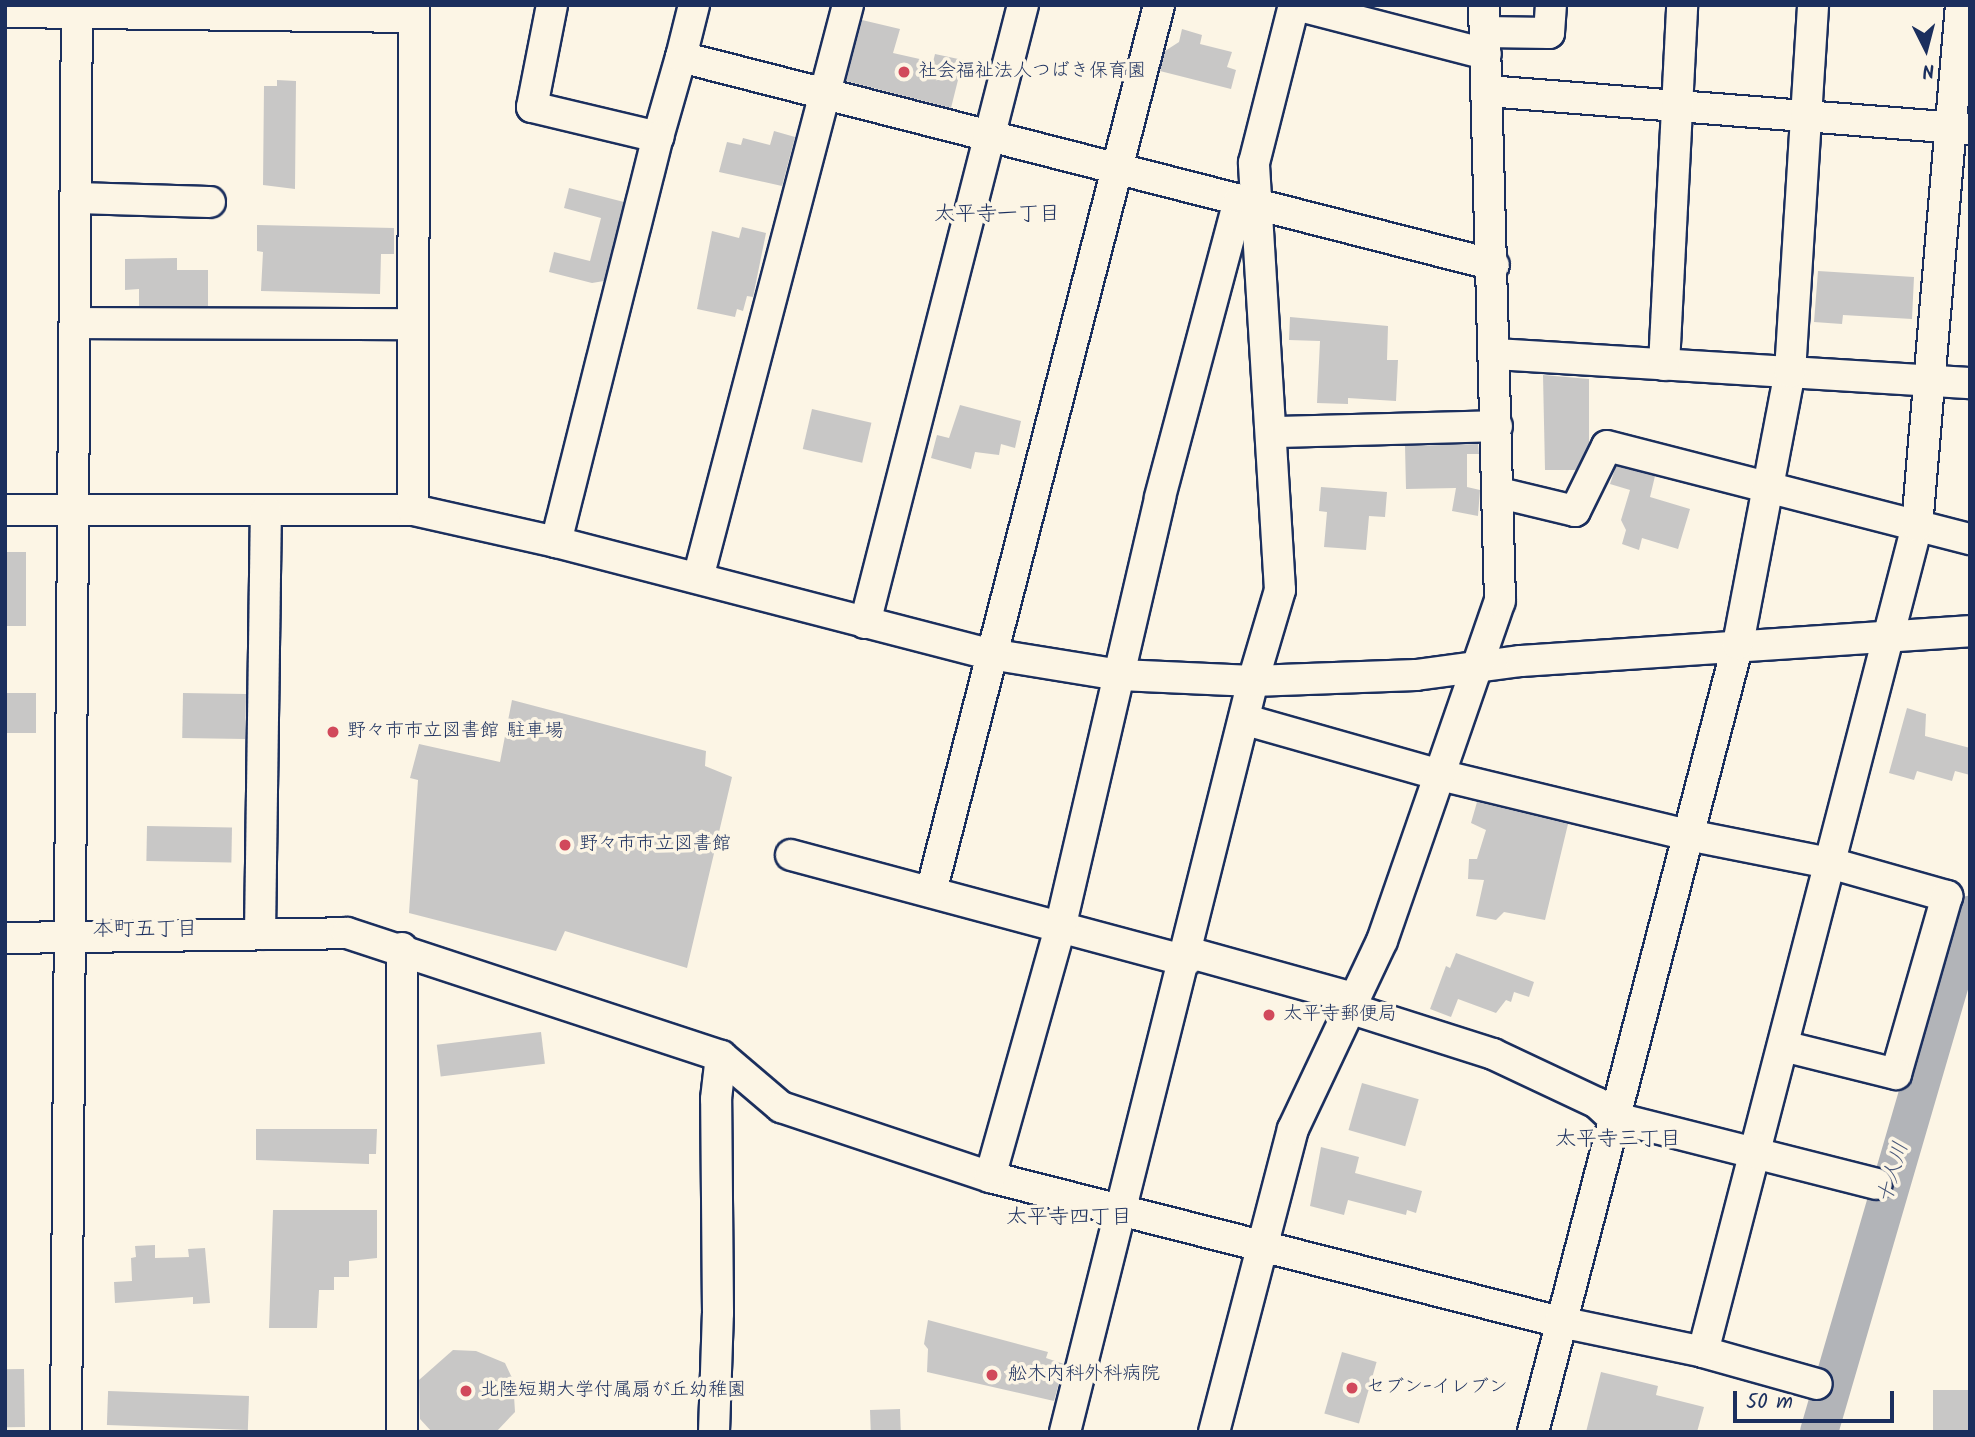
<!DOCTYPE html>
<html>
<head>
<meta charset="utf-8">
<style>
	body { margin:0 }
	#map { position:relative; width:1975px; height:1437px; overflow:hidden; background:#fcf5e5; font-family:Kalam,"Klee One",sans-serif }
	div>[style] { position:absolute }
	.river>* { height:38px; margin:-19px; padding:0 19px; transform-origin:19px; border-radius:19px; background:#b2b4b8 }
	.building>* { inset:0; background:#c8c7c6; transform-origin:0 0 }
	.roads { filter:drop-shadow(2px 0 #1b2f5e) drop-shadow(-2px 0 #1b2f5e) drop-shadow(0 2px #1b2f5e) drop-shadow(0 -2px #1b2f5e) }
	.minor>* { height:30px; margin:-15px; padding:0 15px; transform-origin:15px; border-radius:15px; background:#fcf5e5 }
	.dots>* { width:19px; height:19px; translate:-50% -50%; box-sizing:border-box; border:4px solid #fcf5e5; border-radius:50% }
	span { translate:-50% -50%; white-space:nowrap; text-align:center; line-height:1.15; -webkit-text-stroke:7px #fcf5e5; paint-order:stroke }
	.poi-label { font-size:19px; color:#1b2f5e }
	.left { translate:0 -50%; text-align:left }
	.neighbourhood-label { font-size:21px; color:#1b2f5e }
	.water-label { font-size:21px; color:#485779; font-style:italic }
	.frame { position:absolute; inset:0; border:7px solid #1b2f5e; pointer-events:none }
	.north { position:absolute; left:1891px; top:14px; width:70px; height:70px; -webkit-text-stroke:5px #fcf5e5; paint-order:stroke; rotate:174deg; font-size:19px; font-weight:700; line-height:28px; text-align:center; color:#1b2f5e }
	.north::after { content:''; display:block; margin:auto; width:24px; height:32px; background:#1b2f5e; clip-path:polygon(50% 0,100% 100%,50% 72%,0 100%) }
	.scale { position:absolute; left:1733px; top:1391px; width:161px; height:32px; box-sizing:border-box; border:4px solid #1b2f5e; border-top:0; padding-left:9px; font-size:21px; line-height:24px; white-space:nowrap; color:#1b2f5e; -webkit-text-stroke:5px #fcf5e5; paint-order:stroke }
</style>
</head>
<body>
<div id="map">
	<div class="river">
		<div style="left:1819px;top:1432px;width:539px;rotate:-73.72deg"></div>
	</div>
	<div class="building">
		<div style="clip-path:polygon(862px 20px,900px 29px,893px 53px,933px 62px,935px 54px,963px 60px,951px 108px,846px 81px)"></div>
		<div style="clip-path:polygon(1182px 29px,1202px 35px,1200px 44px,1232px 52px,1227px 67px,1236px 70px,1231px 89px,1160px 71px,1165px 51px,1179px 42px)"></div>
		<div style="clip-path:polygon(277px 80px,296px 81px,295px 189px,263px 185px,264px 86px,277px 86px)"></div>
		<div style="clip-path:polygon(774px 131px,795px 137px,782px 186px,719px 172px,727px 142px,741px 145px,743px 138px,770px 145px)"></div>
		<div style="clip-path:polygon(569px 188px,624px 202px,604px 281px,592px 283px,549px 272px,554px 252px,590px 261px,601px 218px,564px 208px)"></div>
		<div style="clip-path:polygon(257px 225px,394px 228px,394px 254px,381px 254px,380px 294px,261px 291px,263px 252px,257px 251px)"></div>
		<div style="clip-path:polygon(742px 227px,766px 233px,753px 297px,747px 296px,743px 311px,737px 309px,735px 317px,697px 309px,712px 231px,739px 238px)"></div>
		<div style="clip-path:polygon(177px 258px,177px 270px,208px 270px,208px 306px,139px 306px,139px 289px,125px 290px,125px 259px)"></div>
		<div style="clip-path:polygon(1818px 271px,1914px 277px,1912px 319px,1843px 315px,1842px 324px,1814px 322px)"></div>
		<div style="clip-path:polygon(1290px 317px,1388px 326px,1387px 360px,1398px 360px,1396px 401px,1348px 398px,1348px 404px,1317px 403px,1320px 341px,1289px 340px)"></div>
		<div style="clip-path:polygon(1543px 375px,1589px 379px,1589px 443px,1576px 470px,1545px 470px)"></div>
		<div style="clip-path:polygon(960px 405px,1021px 421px,1015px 448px,1001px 444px,999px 455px,975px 452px,971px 469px,931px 458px,937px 435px,949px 438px)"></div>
		<div style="left:812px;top:409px;width:61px;height:41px;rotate:13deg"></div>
		<div style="clip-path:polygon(1478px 444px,1479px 454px,1467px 454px,1467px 487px,1480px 490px,1478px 516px,1452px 511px,1456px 488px,1406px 489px,1405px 446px)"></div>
		<div style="clip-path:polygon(1616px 466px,1655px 476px,1650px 497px,1690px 509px,1678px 549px,1642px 538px,1639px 550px,1622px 544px,1626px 530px,1621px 520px,1630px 490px,1610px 484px)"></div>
		<div style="clip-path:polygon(1321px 487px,1387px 492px,1385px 517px,1369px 516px,1366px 550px,1324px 547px,1327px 512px,1319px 511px)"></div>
		<div style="left:5px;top:552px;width:21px;height:74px"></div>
		<div style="left:5px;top:693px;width:31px;height:40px"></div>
		<div style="left:183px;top:693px;width:63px;height:45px;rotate:1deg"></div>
		<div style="clip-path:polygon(512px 700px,706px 751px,705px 766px,732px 777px,687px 968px,565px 931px,556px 951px,409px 913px,418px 780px,410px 778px,419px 744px,500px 762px)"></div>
		<div style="clip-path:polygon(1907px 708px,1926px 714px,1925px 736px,1970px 748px,1970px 775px,1955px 771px,1952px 781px,1917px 771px,1914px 780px,1889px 773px)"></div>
		<div style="clip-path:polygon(1477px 802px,1568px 824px,1545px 920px,1504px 912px,1496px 920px,1476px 916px,1484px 880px,1468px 879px,1469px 859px,1477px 859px,1486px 830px,1471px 823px)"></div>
		<div style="left:147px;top:826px;width:85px;height:35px;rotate:1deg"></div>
		<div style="clip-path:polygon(1456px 953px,1534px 982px,1529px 997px,1514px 992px,1511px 1002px,1506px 1000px,1496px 1013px,1458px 999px,1451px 1017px,1430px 1009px,1446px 966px,1450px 968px)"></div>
		<div style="left:541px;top:1032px;width:32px;height:105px;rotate:83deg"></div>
		<div style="left:1362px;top:1083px;width:59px;height:49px;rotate:16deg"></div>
		<div style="clip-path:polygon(256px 1129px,377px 1129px,376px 1154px,369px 1154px,369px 1164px,256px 1160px)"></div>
		<div style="clip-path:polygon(1321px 1147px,1359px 1157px,1355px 1173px,1422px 1191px,1416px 1213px,1407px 1210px,1406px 1215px,1348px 1200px,1344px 1215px,1310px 1206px)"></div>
		<div style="clip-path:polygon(273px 1210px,377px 1210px,377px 1258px,349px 1261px,349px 1277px,334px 1277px,334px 1290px,319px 1290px,317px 1328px,269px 1328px)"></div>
		<div style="clip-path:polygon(155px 1245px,155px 1258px,189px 1257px,188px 1249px,205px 1248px,210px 1303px,193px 1304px,193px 1297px,115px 1303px,114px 1282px,132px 1281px,131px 1258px,136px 1257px,135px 1246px)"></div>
		<div style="clip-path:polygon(928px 1320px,1048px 1352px,1046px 1358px,1064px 1364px,1054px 1401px,927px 1372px,928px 1349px,924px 1344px)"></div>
		<div style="clip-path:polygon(453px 1350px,476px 1351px,505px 1363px,513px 1380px,515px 1412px,496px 1432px,432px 1432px,420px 1419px,419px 1380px)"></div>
		<div style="left:1342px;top:1352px;width:36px;height:64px;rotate:16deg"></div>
		<div style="left:24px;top:1369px;width:58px;height:19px;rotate:89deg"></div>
		<div style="clip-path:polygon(1601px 1372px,1658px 1386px,1656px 1395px,1704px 1407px,1697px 1432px,1586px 1432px)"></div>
		<div style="left:1970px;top:1390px;width:40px;height:37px;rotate:90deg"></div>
		<div style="left:249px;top:1396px;width:34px;height:141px;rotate:92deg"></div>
		<div style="left:900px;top:1409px;width:23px;height:30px;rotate:88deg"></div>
	</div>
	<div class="roads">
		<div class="minor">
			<div style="left:552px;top:5px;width:104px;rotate:101.1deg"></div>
			<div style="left:532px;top:107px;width:130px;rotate:13.4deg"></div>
			<div style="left:658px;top:137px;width:83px;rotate:-74deg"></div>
			<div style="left:694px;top:5px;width:54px;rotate:104deg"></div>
			<div style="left:681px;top:57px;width:839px;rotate:14.35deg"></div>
			<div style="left:1296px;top:5px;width:196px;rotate:14.5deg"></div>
			<div style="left:5px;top:12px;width:408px;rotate:0.7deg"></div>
			<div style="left:1485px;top:32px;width:64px;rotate:0.9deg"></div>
			<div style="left:1549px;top:33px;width:28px;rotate:-86deg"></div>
			<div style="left:1487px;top:91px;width:484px;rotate:4.5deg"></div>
			<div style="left:76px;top:198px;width:134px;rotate:1.7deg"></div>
			<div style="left:75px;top:323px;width:338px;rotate:0.2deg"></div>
			<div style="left:1494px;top:354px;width:477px;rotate:3.5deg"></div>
			<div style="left:1664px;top:365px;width:360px;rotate:-87.1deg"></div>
			<div style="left:1274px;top:432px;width:223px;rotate:-1.5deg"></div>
			<div style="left:1500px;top:493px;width:77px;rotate:13.5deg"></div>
			<div style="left:1575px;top:511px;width:72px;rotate:-63.8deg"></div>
			<div style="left:1607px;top:446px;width:375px;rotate:14.4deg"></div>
			<div style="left:5px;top:510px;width:408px"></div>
			<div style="left:413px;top:510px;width:147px;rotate:12.6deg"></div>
			<div style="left:556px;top:542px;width:448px;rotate:14.5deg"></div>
			<div style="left:990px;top:654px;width:132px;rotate:9.2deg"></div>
			<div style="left:1120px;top:675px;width:133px;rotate:2.6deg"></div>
			<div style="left:1253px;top:681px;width:163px;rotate:-2.1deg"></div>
			<div style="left:1416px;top:675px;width:106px;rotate:-7.6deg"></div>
			<div style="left:1521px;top:661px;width:450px;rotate:-3.8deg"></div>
			<div style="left:413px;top:510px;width:505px;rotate:-89.89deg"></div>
			<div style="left:556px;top:542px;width:418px;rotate:-75.9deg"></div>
			<div style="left:698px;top:578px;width:592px;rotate:-75.33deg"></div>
			<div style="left:865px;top:623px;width:638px;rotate:-75.66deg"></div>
			<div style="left:1246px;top:720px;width:202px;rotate:15.8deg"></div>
			<div style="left:1440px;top:775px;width:255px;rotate:13.6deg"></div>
			<div style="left:1688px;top:835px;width:145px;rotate:11.2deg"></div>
			<div style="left:1830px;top:863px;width:122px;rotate:15.8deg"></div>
			<div style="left:1947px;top:896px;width:185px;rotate:106deg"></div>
			<div style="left:1896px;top:1074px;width:116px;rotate:-166.1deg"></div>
			<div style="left:791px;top:855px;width:409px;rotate:15deg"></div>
			<div style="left:931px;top:892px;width:916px;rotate:-75.58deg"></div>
			<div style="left:260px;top:934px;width:423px;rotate:-89.2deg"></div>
			<div style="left:5px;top:938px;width:342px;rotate:-0.8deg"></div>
			<div style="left:347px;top:933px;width:394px;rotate:18.2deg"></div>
			<div style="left:721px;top:1056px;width:79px;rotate:40.4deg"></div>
			<div style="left:781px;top:1107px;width:220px;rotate:18.5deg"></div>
			<div style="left:990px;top:1177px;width:588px;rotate:14.27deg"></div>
			<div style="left:1560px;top:1322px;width:146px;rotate:11.8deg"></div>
			<div style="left:1703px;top:1352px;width:853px;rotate:-75.48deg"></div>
			<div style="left:1917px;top:526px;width:523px;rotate:-85.17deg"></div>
			<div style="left:402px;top:948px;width:484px;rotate:90deg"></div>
			<div style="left:1187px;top:952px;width:175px;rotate:15.5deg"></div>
			<div style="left:1352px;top:1009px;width:148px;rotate:17.7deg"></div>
			<div style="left:1493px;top:1054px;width:115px;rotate:25.2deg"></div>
			<div style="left:1597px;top:1103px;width:21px;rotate:43deg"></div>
			<div style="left:1612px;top:1117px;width:273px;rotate:14.2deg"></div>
			<div style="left:990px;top:1177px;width:263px;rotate:-74.3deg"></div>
			<div style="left:1061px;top:924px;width:438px;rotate:-76.9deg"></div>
			<div style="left:1160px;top:497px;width:306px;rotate:-75.1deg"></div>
			<div style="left:1703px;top:1352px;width:118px;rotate:15.7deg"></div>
			<div style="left:66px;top:1432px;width:1427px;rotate:-89.56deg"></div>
			<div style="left:714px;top:1432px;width:119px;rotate:-88.1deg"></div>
			<div style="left:718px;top:1313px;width:214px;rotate:-90.5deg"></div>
			<div style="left:716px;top:1099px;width:43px;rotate:-83.4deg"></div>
			<div style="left:1065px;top:1432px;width:774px;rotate:-75.95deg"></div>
			<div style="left:1253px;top:681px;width:95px;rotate:-73.5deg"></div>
			<div style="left:1280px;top:590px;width:428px;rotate:-93.5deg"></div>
			<div style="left:1254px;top:163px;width:163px;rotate:-75.8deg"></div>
			<div style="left:1214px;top:1432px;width:313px;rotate:-75.4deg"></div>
			<div style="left:1293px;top:1129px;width:208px;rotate:-64.7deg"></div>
			<div style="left:1382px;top:941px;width:360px;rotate:-70.9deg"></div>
			<div style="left:1500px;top:601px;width:596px;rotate:-91.54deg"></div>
			<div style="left:1533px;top:1432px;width:814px;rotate:-75.42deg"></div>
			<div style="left:1738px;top:644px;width:277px;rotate:-79.2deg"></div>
			<div style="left:1790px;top:372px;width:368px;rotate:-86.4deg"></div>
		</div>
	</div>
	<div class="dots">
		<div style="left:904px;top:72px;background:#d1495b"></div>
		<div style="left:333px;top:732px;background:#d1495b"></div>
		<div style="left:565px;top:845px;background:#d1495b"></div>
		<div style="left:1269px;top:1015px;background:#d1495b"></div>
		<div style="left:992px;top:1375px;background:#d1495b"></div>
		<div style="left:1352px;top:1388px;background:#d1495b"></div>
		<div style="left:466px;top:1391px;background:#d1495b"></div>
	</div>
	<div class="poi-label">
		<span class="left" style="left:918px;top:72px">社会福祉法人つばき保育園</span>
		<span class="left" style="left:347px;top:732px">野々市市立図書館 駐車場</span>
		<span class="left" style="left:579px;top:845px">野々市市立図書館</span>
		<span class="left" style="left:1283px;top:1015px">太平寺郵便局</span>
		<span class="left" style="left:1008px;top:1375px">舩木内科外科病院</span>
		<span class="left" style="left:1366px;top:1388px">セブン-イレブン</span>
		<span class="left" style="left:480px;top:1391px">北陸短期大学付属扇が丘幼稚園</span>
	</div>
	<div class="neighbourhood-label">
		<span style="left:997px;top:215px">太平寺一丁目</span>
		<span style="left:145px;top:930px">本町五丁目</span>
		<span style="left:1618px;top:1140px">太平寺三丁目</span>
		<span style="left:1069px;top:1218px">太平寺四丁目</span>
	</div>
	<div class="water-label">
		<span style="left:1894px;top:1173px;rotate:-74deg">十人川</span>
	</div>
	<div class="frame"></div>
	<div class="north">N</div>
	<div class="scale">50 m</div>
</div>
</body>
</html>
